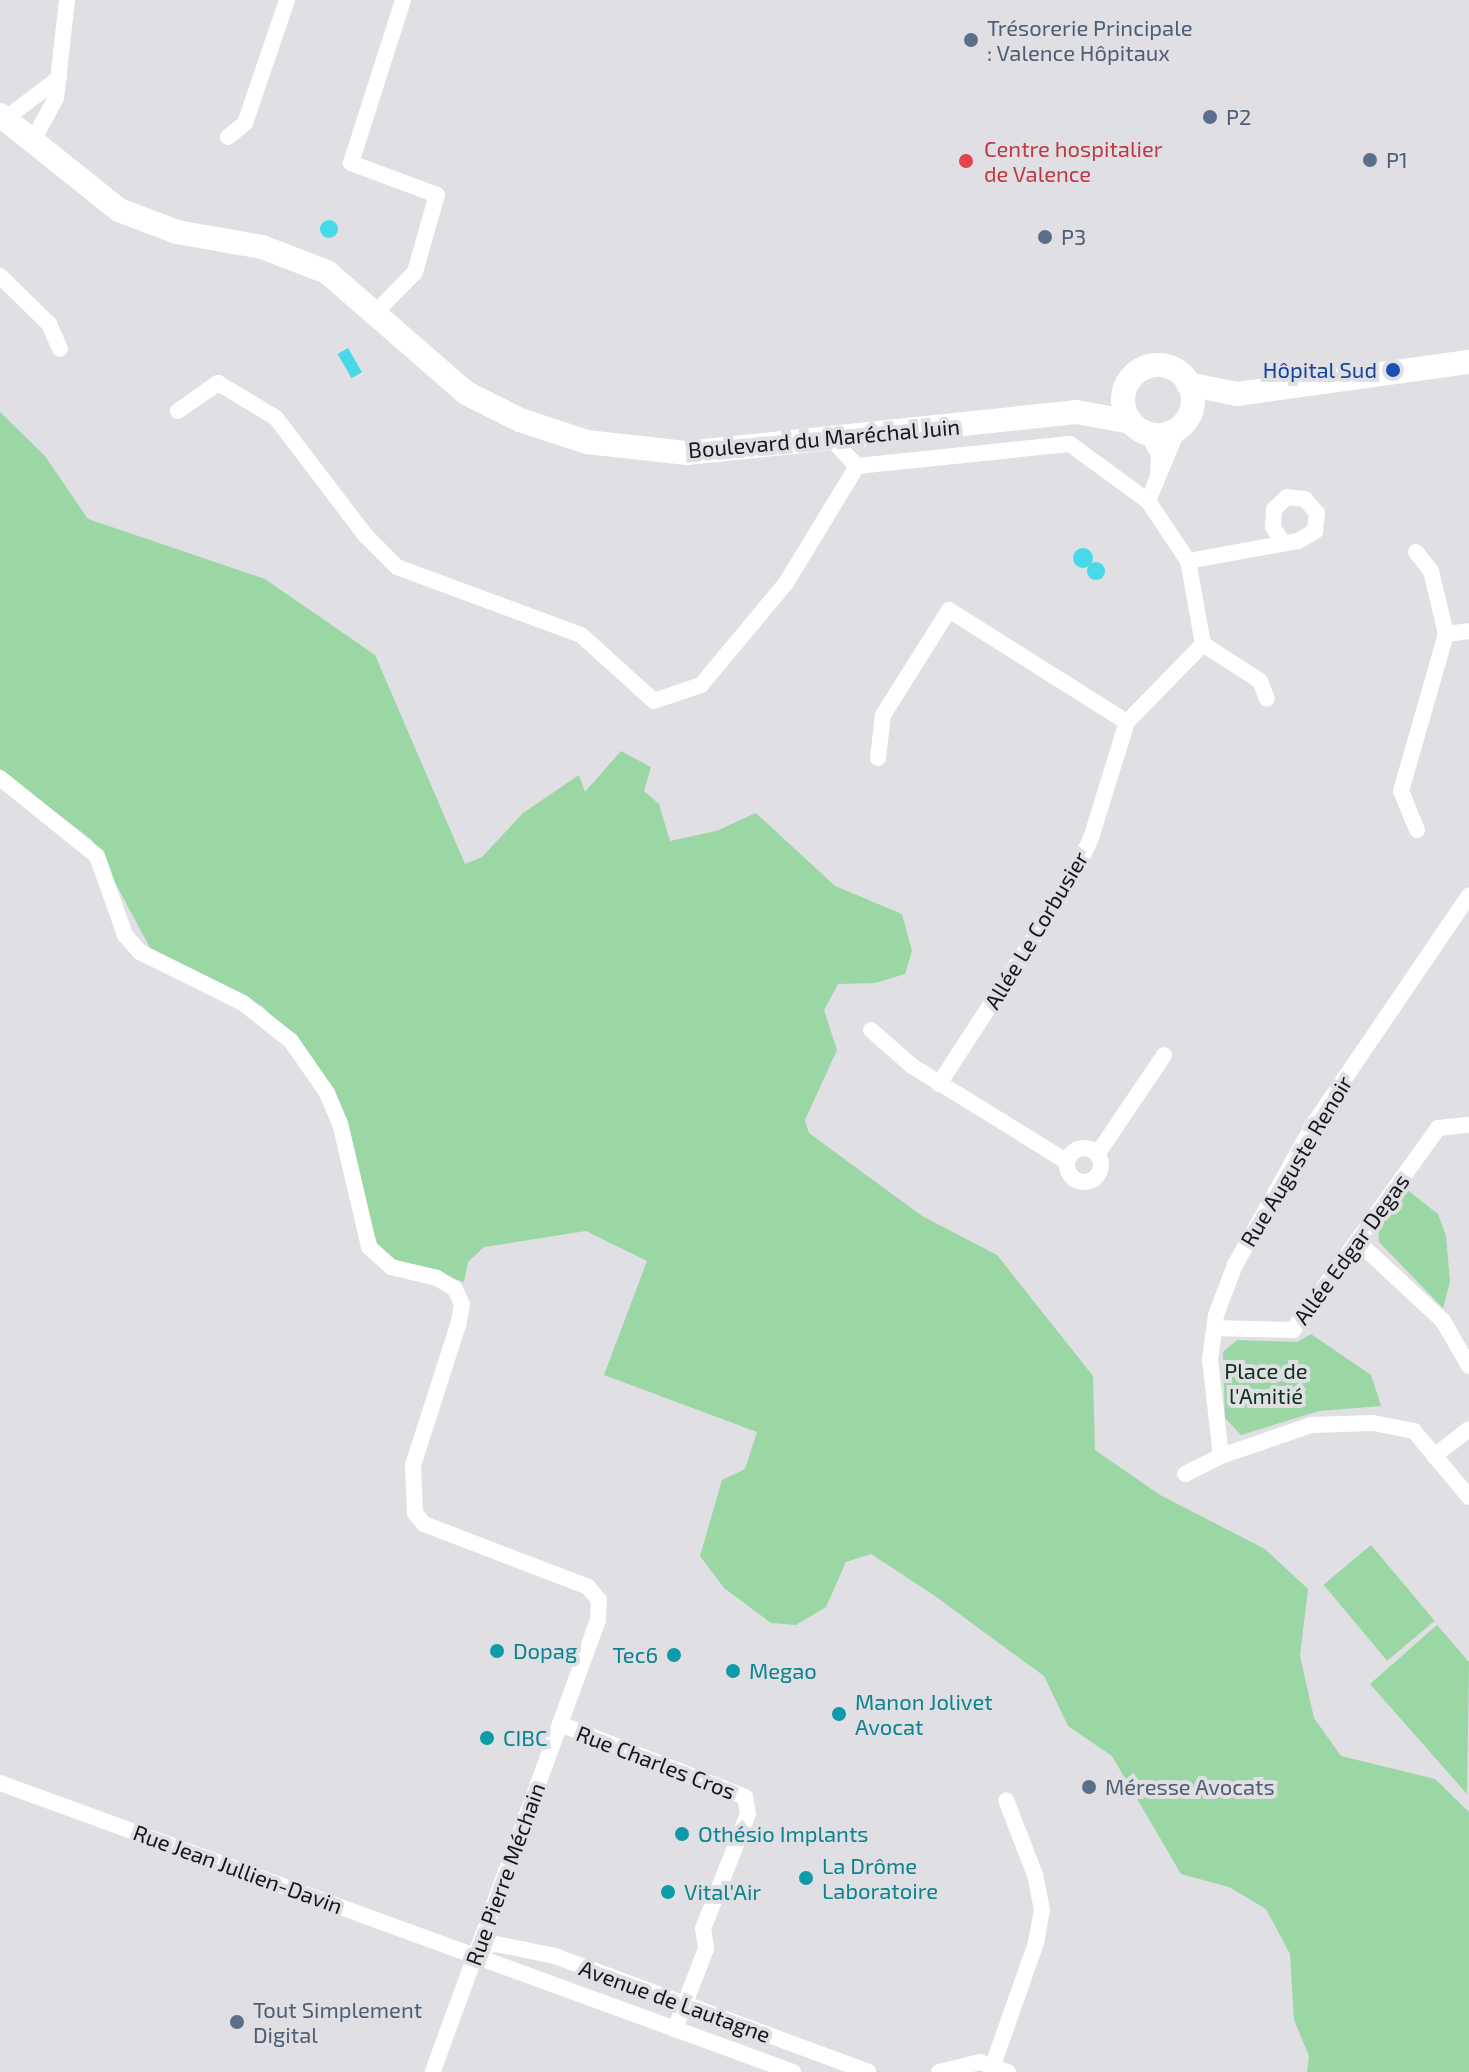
<!DOCTYPE html>
<html>
<head>
<meta charset="utf-8">
<style>
	body { margin:0 }
	#map { position:relative; width:1469px; height:2072px; overflow:hidden; background:#dfdfe4; font-family:"Exo 2",sans-serif }
	div>[style] { position:absolute }
	.green>* { inset:0; background:#9ad7a5; transform-origin:0 0 }
	.water>* { inset:0; background:#46d9e8; transform-origin:0 0 }
	.round { border-radius:50% }
	.street>* { height:16px; margin:-8px; padding:0 8px; transform-origin:8px; border-radius:8px; background:#fff }
	.street>.ring { margin:-8px; padding:0; box-sizing:content-box; background:none; border:16px solid #fff; border-radius:50% }
	.secondary>* { height:24px; margin:-12px; padding:0 12px; transform-origin:12px; border-radius:12px; background:#fff }
	.secondary>.ring { margin:-12px; padding:0; box-sizing:content-box; background:none; border:24px solid #fff; border-radius:50% }
	.dots>* { width:22px; height:22px; translate:-50% -50%; box-sizing:border-box; border:4px solid #dfdfe4; border-radius:50% }
	span { translate:-50% -50%; white-space:nowrap; text-align:center; line-height:1.15; -webkit-text-stroke:8px #dfdfe4; paint-order:stroke }
	.service-label { font-size:22px; color:#4e5e75 }
	.left { translate:0 -50%; text-align:left }
	.health-label { font-size:22px; color:#be3a42 }
	.transit-label { font-size:22px; color:#164399 }
	.right { translate:-100% -50%; text-align:right }
	.street-label { font-size:22px; color:#171719 }
	.park-label { font-size:22px; color:#0f3118 }
	.culture-label { font-size:22px; color:#0d838f }
</style>
</head>
<body>
<div id="map">
	<div class="green">
		<div style="clip-path:polygon(0 412px,45px 456px,88px 519px,265px 579px,375px 655px,465px 864px,482px 857px,523px 813px,579px 775px,585px 792px,621px 751px,651px 767px,644px 791px,659px 804px,670px 841px,716px 831px,756px 813px,835px 886px,902px 914px,912px 951px,905px 974px,875px 983px,838px 984px,824px 1010px,837px 1050px,805px 1120px,809px 1133px,922px 1216px,997px 1255px,1093px 1376px,1095px 1450px,1160px 1495px,1265px 1549px,1308px 1589px,1300px 1656px,1314px 1718px,1341px 1756px,1435px 1779px,1469px 1812px,1469px 2072px,1307px 2072px,1309px 2056px,1294px 2020px,1290px 1954px,1266px 1909px,1229px 1887px,1181px 1874px,1112px 1756px,1068px 1726px,1044px 1676px,932px 1594px,871px 1554px,846px 1562px,826px 1607px,796px 1625px,771px 1623px,724px 1588px,700px 1556px,722px 1480px,745px 1469px,757px 1432px,604px 1375px,647px 1261px,586px 1231px,484px 1247px,468px 1262px,464px 1282px,387px 1257px,378px 1246px,327px 1085px,309px 1053px,262px 1006px,154px 955px,92px 840px,0 769px)"></div>
		<div style="clip-path:polygon(1406px 1189px,1438px 1214px,1446px 1236px,1450px 1282px,1443px 1308px,1379px 1242px,1378px 1229px)"></div>
		<div style="clip-path:polygon(1311px 1334px,1371px 1375px,1381px 1406px,1319px 1411px,1241px 1435px,1225px 1418px,1223px 1352px,1237px 1340px,1297px 1342px)"></div>
		<div style="left:1371px;top:1545px;width:99px;height:62px;rotate:50deg"></div>
		<div style="clip-path:polygon(1437px 1625px,1469px 1662px,1467px 1794px,1370px 1684px)"></div>
	</div>
	<div class="water">
		<div class="round" style="left:320px;top:220px;width:18px;height:18px"></div>
		<div style="left:348px;top:348px;width:28px;height:12px;rotate:60deg"></div>
		<div class="round" style="left:1073px;top:548px;width:20px;height:20px"></div>
		<div class="round" style="left:1087px;top:562px;width:18px;height:18px"></div>
	</div>
	<div class="street">
		<div style="left:5px;top:119px;width:68px;rotate:-37.2deg"></div>
		<div style="left:228px;top:137px;width:22px;rotate:-39deg"></div>
		<div style="left:245px;top:123px;width:130px;rotate:-71.1deg"></div>
		<div style="left:32px;top:142px;width:50px;rotate:-61.4deg"></div>
		<div style="left:56px;top:98px;width:99px;rotate:-83.6deg"></div>
		<div style="left:0;top:276px;width:69px;rotate:44.4deg"></div>
		<div style="left:49px;top:324px;width:27px;rotate:66deg"></div>
		<div style="left:377px;top:311px;width:54px;rotate:-45.7deg"></div>
		<div style="left:415px;top:272px;width:80px;rotate:-74.1deg"></div>
		<div style="left:437px;top:195px;width:92px;rotate:-159.6deg"></div>
		<div style="left:351px;top:163px;width:171px;rotate:-72.3deg"></div>
		<div style="left:178px;top:411px;width:49px;rotate:-35deg"></div>
		<div style="left:218px;top:383px;width:68px;rotate:31.1deg"></div>
		<div style="left:276px;top:418px;width:147px;rotate:52.7deg"></div>
		<div style="left:365px;top:535px;width:45px;rotate:45deg"></div>
		<div style="left:397px;top:567px;width:196px;rotate:20.3deg"></div>
		<div style="left:581px;top:635px;width:98px;rotate:42.1deg"></div>
		<div style="left:654px;top:701px;width:50px;rotate:-18.8deg"></div>
		<div style="left:701px;top:685px;width:133px;rotate:-50.2deg"></div>
		<div style="left:786px;top:583px;width:137px;rotate:-58.7deg"></div>
		<div style="left:1148px;top:434px;width:24px;rotate:62deg"></div>
		<div style="left:1159px;top:455px;width:19px;rotate:93deg"></div>
		<div style="left:832px;top:440px;width:36px;rotate:46deg"></div>
		<div style="left:857px;top:466px;width:214px;rotate:-5.9deg"></div>
		<div style="left:1070px;top:444px;width:97px;rotate:36.2deg"></div>
		<div style="left:1416px;top:552px;width:24px;rotate:52deg"></div>
		<div style="left:1431px;top:571px;width:65px;rotate:76.6deg"></div>
		<div style="left:1188px;top:561px;width:112px;rotate:-10.3deg"></div>
		<div style="left:1298px;top:541px;width:20px;rotate:-30deg"></div>
		<div style="left:1315px;top:531px;width:18px;rotate:-84deg"></div>
		<div style="left:1317px;top:513px;width:18px;rotate:-131deg"></div>
		<div style="left:1305px;top:499px;width:18px;rotate:-174deg"></div>
		<div style="left:1287px;top:497px;width:18px;rotate:137deg"></div>
		<div style="left:1274px;top:509px;width:18px;rotate:93deg"></div>
		<div style="left:1273px;top:527px;width:17px;rotate:57deg"></div>
		<div style="left:1203px;top:644px;width:68px;rotate:33deg"></div>
		<div style="left:1260px;top:681px;width:19px;rotate:69deg"></div>
		<div style="left:878px;top:758px;width:43px;rotate:-83.4deg"></div>
		<div style="left:883px;top:715px;width:124px;rotate:-57.8deg"></div>
		<div style="left:949px;top:610px;width:210px;rotate:32.2deg"></div>
		<div style="left:0;top:778px;width:124px;rotate:38.8deg"></div>
		<div style="left:97px;top:856px;width:84px;rotate:70.5deg"></div>
		<div style="left:125px;top:935px;width:23px;rotate:49deg"></div>
		<div style="left:140px;top:952px;width:115px;rotate:26.3deg"></div>
		<div style="left:243px;top:1003px;width:61px;rotate:38.4deg"></div>
		<div style="left:291px;top:1041px;width:63px;rotate:55.3deg"></div>
		<div style="left:327px;top:1093px;width:33px;rotate:67deg"></div>
		<div style="left:340px;top:1123px;width:127px;rotate:76.8deg"></div>
		<div style="left:369px;top:1247px;width:30px;rotate:42deg"></div>
		<div style="left:391px;top:1267px;width:47px;rotate:13.4deg"></div>
		<div style="left:437px;top:1278px;width:21px;rotate:31deg"></div>
		<div style="left:455px;top:1289px;width:17px;rotate:66deg"></div>
		<div style="left:462px;top:1305px;width:20px;rotate:101deg"></div>
		<div style="left:458px;top:1325px;width:147px;rotate:107.8deg"></div>
		<div style="left:413px;top:1465px;width:48px;rotate:87.6deg"></div>
		<div style="left:415px;top:1513px;width:14px;rotate:51deg"></div>
		<div style="left:424px;top:1524px;width:176px;rotate:21deg"></div>
		<div style="left:588px;top:1587px;width:17px;rotate:50deg"></div>
		<div style="left:599px;top:1600px;width:20px;rotate:93deg"></div>
		<div style="left:598px;top:1620px;width:481px;rotate:110.1deg"></div>
		<div style="left:1417px;top:830px;width:42px;rotate:-112.3deg"></div>
		<div style="left:1401px;top:791px;width:163px;rotate:-74deg"></div>
		<div style="left:1446px;top:634px;width:23px;rotate:-7deg"></div>
		<div style="left:871px;top:1030px;width:55px;rotate:41.3deg"></div>
		<div style="left:912px;top:1066px;width:181px;rotate:31.7deg"></div>
		<div style="left:939px;top:1084px;width:242px;rotate:-57deg"></div>
		<div style="left:1071px;top:881px;width:47px;rotate:-65.1deg"></div>
		<div style="left:1091px;top:838px;width:121px;rotate:-72.8deg"></div>
		<div style="left:1127px;top:722px;width:109px;rotate:-45.7deg"></div>
		<div style="left:1203px;top:644px;width:84px;rotate:-100.2deg"></div>
		<div style="left:1188px;top:561px;width:72px;rotate:-123.7deg"></div>
		<div style="left:1148px;top:501px;width:78px;rotate:-67.4deg"></div>
		<div class="ring" style="left:1067px;top:1148px;width:18px;height:18px"></div>
		<div style="left:1098px;top:1153px;width:118px;rotate:-56deg"></div>
		<div style="left:1357px;top:1241px;width:117px;rotate:42.9deg"></div>
		<div style="left:1443px;top:1321px;width:52px;rotate:60deg"></div>
		<div style="left:1214px;top:1328px;width:79px;rotate:1.5deg"></div>
		<div style="left:1293px;top:1330px;width:249px;rotate:-54.3deg"></div>
		<div style="left:1438px;top:1128px;width:31px;rotate:-6deg"></div>
		<div style="left:1221px;top:1456px;width:97px;rotate:-96.5deg"></div>
		<div style="left:1210px;top:1360px;width:45px;rotate:-82.4deg"></div>
		<div style="left:1216px;top:1315px;width:53px;rotate:-69.2deg"></div>
		<div style="left:1235px;top:1265px;width:164px;rotate:-60.8deg"></div>
		<div style="left:1315px;top:1122px;width:274px;rotate:-55.8deg"></div>
		<div style="left:1434px;top:1456px;width:44px;rotate:-37.6deg"></div>
		<div style="left:1185px;top:1474px;width:40px;rotate:-26.6deg"></div>
		<div style="left:1221px;top:1456px;width:95px;rotate:-19deg"></div>
		<div style="left:1311px;top:1425px;width:62px;rotate:-1.8deg"></div>
		<div style="left:1373px;top:1423px;width:42px;rotate:11deg"></div>
		<div style="left:1414px;top:1431px;width:86px;rotate:50.2deg"></div>
		<div style="left:560px;top:1724px;width:199px;rotate:21.5deg"></div>
		<div style="left:745px;top:1797px;width:17px;rotate:80deg"></div>
		<div style="left:748px;top:1814px;width:123px;rotate:111.4deg"></div>
		<div style="left:703px;top:1929px;width:20px;rotate:81deg"></div>
		<div style="left:706px;top:1949px;width:86px;rotate:111.2deg"></div>
		<div style="left:0;top:1783px;width:844px;rotate:20.02deg"></div>
		<div style="left:478px;top:1948px;width:18px;rotate:-13deg"></div>
		<div style="left:496px;top:1944px;width:60px;rotate:11.5deg"></div>
		<div style="left:555px;top:1956px;width:334px;rotate:20.3deg"></div>
		<div style="left:993px;top:2065px;width:129px;rotate:-70.6deg"></div>
		<div style="left:1036px;top:1943px;width:34px;rotate:-80deg"></div>
		<div style="left:1042px;top:1910px;width:36px;rotate:-101deg"></div>
		<div style="left:1035px;top:1875px;width:80px;rotate:-111.1deg"></div>
		<div style="left:939px;top:2072px;width:42px;rotate:-13.7deg"></div>
		<div style="left:980px;top:2062px;width:30px;rotate:20deg"></div>
	</div>
	<div class="secondary">
		<div style="left:0;top:115px;width:152px;rotate:38.6deg"></div>
		<div style="left:119px;top:210px;width:62px;rotate:20.8deg"></div>
		<div style="left:177px;top:232px;width:86px;rotate:10deg"></div>
		<div style="left:262px;top:247px;width:70px;rotate:21deg"></div>
		<div style="left:327px;top:272px;width:184px;rotate:41deg"></div>
		<div style="left:466px;top:393px;width:60px;rotate:26.6deg"></div>
		<div style="left:520px;top:420px;width:71px;rotate:18.2deg"></div>
		<div style="left:587px;top:442px;width:101px;rotate:6.3deg"></div>
		<div style="left:687px;top:453px;width:391px;rotate:-6deg"></div>
		<div style="left:1076px;top:412px;width:56px;rotate:10.3deg"></div>
		<div class="ring" style="left:1123px;top:365px;width:46px;height:46px"></div>
		<div style="left:1188px;top:384px;width:50px;rotate:11.5deg"></div>
		<div style="left:1237px;top:394px;width:234px;rotate:-7.9deg"></div>
	</div>
	<div class="dots">
		<div style="left:971px;top:40px;background:#5c6f8a"></div>
		<div style="left:1210px;top:117px;background:#5c6f8a"></div>
		<div style="left:1370px;top:160px;background:#5c6f8a"></div>
		<div style="left:966px;top:161px;background:#e0444e"></div>
		<div style="left:1045px;top:237px;background:#5c6f8a"></div>
		<div style="left:1393px;top:370px;background:#1a4fb4"></div>
		<div style="left:497px;top:1651px;background:#0f9aa8"></div>
		<div style="left:674px;top:1655px;background:#0f9aa8"></div>
		<div style="left:733px;top:1671px;background:#0f9aa8"></div>
		<div style="left:839px;top:1714px;background:#0f9aa8"></div>
		<div style="left:487px;top:1738px;background:#0f9aa8"></div>
		<div style="left:1089px;top:1787px;background:#5c6f8a"></div>
		<div style="left:682px;top:1834px;background:#0f9aa8"></div>
		<div style="left:806px;top:1878px;background:#0f9aa8"></div>
		<div style="left:668px;top:1892px;background:#0f9aa8"></div>
		<div style="left:237px;top:2022px;background:#5c6f8a"></div>
	</div>
	<div class="service-label">
		<span class="left" style="left:987px;top:40px">Trésorerie Principale<br>: Valence Hôpitaux</span>
		<span class="left" style="left:1226px;top:117px">P2</span>
		<span class="left" style="left:1386px;top:160px">P1</span>
		<span class="left" style="left:1061px;top:237px">P3</span>
		<span class="left" style="left:1105px;top:1787px">Méresse Avocats</span>
		<span class="left" style="left:253px;top:2022px">Tout Simplement<br>Digital</span>
	</div>
	<div class="health-label">
		<span class="left" style="left:984px;top:161px">Centre hospitalier<br>de Valence</span>
	</div>
	<div class="transit-label">
		<span class="right" style="left:1377px;top:370px">Hôpital Sud</span>
	</div>
	<div class="street-label">
		<span style="left:824px;top:438px;rotate:-5deg">Boulevard du Maréchal Juin</span>
		<span style="left:1036px;top:930px;rotate:-59deg">Allée Le Corbusier</span>
		<span style="left:1296px;top:1161px;rotate:-59deg">Rue Auguste Renoir</span>
		<span style="left:1351px;top:1249px;rotate:-54deg">Allée Edgar Degas</span>
		<span style="left:656px;top:1762px;rotate:21deg">Rue Charles Cros</span>
		<span style="left:238px;top:1869px;rotate:20deg">Rue Jean Jullien-Davin</span>
		<span style="left:505px;top:1874px;rotate:-70deg">Rue Pierre Méchain</span>
		<span style="left:675px;top:2001px;rotate:20deg">Avenue de Lautagne</span>
	</div>
	<div class="park-label">
		<span style="left:1266px;top:1383px">Place de<br>l'Amitié</span>
	</div>
	<div class="culture-label">
		<span class="left" style="left:513px;top:1651px">Dopag</span>
		<span class="right" style="left:658px;top:1655px">Tec6</span>
		<span class="left" style="left:749px;top:1671px">Megao</span>
		<span class="left" style="left:855px;top:1714px">Manon Jolivet<br>Avocat</span>
		<span class="left" style="left:503px;top:1738px">CIBC</span>
		<span class="left" style="left:698px;top:1834px">Othésio Implants</span>
		<span class="left" style="left:822px;top:1878px">La Drôme<br>Laboratoire</span>
		<span class="left" style="left:684px;top:1892px">Vital'Air</span>
	</div>
</div>
</body>
</html>
